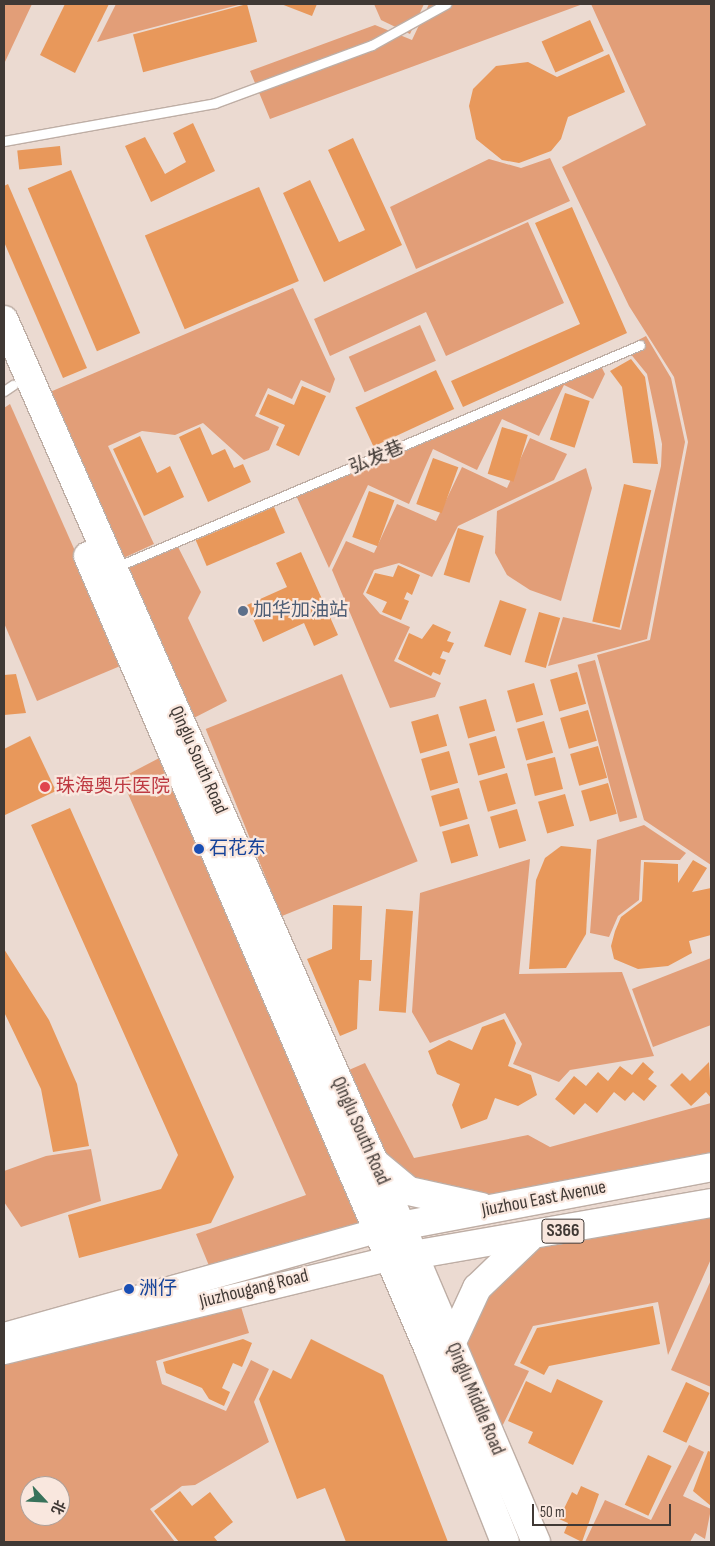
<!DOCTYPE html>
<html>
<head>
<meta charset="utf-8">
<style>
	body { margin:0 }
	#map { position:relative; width:715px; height:1546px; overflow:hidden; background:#ebdad1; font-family:"Sofia Sans Condensed","Noto Sans SC",sans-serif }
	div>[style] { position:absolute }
	.green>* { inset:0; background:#e29e78; transform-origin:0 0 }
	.building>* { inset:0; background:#e8985b; transform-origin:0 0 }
	.roads { filter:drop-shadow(1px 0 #beaea5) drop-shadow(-1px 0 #beaea5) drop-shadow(0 1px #beaea5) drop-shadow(0 -1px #beaea5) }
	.service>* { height:9px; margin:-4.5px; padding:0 4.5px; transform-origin:4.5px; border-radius:4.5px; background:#fff }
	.tertiary>* { height:24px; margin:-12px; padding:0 12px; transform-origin:12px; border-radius:12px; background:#fff }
	.primary>* { height:28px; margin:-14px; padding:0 14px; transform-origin:14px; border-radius:14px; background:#fff }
	.trunk>* { height:28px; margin:-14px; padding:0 14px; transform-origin:14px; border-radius:14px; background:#fff }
	.dots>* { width:14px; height:14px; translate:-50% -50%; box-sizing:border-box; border:2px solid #f9e7de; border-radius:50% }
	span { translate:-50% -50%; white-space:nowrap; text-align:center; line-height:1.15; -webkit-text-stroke:4.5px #f9e7de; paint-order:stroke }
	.shield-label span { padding:1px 4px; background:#f9e7de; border:1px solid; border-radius:4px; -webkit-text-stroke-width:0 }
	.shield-label { font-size:18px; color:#403935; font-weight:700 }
	.street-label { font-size:19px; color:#403935 }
	.service-label { font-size:19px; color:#4e5e75 }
	.left { translate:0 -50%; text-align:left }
	.health-label { font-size:19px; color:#be3a42 }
	.transit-label { font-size:19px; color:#164399 }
	.frame { position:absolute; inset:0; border:5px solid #403935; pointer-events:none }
	.north { position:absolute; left:20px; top:1476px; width:50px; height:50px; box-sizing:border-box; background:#f9e7de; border:1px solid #afa19a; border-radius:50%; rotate:115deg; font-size:14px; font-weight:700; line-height:20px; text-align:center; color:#403935 }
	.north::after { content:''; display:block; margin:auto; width:18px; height:22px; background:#38725a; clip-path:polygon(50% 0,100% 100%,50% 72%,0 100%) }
	.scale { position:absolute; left:532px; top:1504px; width:139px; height:22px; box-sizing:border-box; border:2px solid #403935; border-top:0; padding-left:6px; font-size:15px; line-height:18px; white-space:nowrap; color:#403935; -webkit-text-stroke:4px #f9e7de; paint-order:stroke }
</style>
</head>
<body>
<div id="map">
	<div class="green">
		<div style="clip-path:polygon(4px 4px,32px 4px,4px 64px)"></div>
		<div style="clip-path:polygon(116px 4px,242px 4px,97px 42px)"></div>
		<div style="clip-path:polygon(374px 4px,424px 4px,410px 34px,381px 20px)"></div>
		<div style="clip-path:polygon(429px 4px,583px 4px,270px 119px,250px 71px,375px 25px,412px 40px)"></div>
		<div style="clip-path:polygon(591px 4px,711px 4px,711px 865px,644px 820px,597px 655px,650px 640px,688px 442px,674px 377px,629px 306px,562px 167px,646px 125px)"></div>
		<div style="clip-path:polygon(550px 158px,570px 201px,416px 269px,390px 207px,489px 159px,521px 168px)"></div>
		<div style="clip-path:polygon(528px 222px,564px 303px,446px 356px,426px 312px,330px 356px,314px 319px)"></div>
		<div style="clip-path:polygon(293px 288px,335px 379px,330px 393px,301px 380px,292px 399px,268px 388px,255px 416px,279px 427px,269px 450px,244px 460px,203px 423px,175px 435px,142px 431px,108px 446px,154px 544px,117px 561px,43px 395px)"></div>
		<div style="left:420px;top:325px;width:39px;height:78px;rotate:66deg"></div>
		<div style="clip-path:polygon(646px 336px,671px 378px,685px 442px,647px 639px,548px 666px,563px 617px,621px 630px,661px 466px,662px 444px,647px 374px,625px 347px)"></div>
		<div style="clip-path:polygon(597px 358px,605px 374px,593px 399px,564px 385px,539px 436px,502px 419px,477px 470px,433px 449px,409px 504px,368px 485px,329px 568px,294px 491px)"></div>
		<div style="clip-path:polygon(10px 404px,125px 664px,37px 701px,4px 623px,4px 408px)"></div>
		<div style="clip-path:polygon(530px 438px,567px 454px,554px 480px,458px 526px,432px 577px,399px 563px,374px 570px,363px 594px,380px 614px,410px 627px,394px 661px,441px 683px,435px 697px,390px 708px,332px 570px,346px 541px,374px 553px,397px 504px,436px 521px,462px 467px,507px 488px)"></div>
		<div style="clip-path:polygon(586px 468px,592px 488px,561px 601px,530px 590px,507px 575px,495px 553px,497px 511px)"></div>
		<div style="clip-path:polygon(177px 545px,201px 592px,188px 618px,227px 701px,186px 722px,120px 570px)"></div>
		<div style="left:595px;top:660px;width:163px;height:18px;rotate:75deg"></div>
		<div style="left:342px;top:674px;width:202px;height:147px;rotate:68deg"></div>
		<div style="clip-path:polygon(165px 755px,372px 1228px,212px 1273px,196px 1234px,306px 1195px,121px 778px)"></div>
		<div style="clip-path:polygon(644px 825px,686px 853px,680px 860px,641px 860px,639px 900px,618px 916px,609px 937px,590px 933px,597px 840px)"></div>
		<div style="clip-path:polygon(530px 859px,519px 974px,622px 972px,654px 1056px,570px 1070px,559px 1082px,513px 1064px,522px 1044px,505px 1013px,430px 1043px,412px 1012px,420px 893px)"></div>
		<div style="clip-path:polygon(711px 958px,711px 1025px,653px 1047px,632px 989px)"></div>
		<div style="clip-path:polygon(365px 1063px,414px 1158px,528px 1135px,550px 1147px,711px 1103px,711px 1163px,492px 1205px,410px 1186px,378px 1158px,342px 1073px)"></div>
		<div style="clip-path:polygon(91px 1149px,101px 1201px,21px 1227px,4px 1202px,4px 1171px,46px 1156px)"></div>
		<div style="clip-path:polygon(711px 1209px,711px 1259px,668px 1355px,658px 1302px,533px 1326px,514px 1365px,529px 1371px,497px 1437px,456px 1343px,466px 1317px,533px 1243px)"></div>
		<div style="clip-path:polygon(711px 1280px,711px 1387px,671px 1370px)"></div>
		<div style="clip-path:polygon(evenodd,238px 1297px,249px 1333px,156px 1361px,162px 1384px,226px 1411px,251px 1360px,269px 1369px,254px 1402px,269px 1442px,195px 1485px,182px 1486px,150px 1509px,175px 1542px,4px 1542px,4px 1356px,238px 1297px,30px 1486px,60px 1486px,60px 1516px,30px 1516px,30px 1486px)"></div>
		<div style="clip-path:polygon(689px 1445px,704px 1452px,683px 1496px,711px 1509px,705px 1539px,695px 1533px,690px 1542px,585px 1542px,605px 1500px,651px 1520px)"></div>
	</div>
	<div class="building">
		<div style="clip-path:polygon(65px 4px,109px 4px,75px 73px,40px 55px)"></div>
		<div style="left:247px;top:4px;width:39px;height:118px;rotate:75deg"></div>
		<div style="clip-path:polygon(281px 4px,317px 4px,312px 16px)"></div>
		<div style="left:590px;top:20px;width:34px;height:53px;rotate:66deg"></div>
		<div style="clip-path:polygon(609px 54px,625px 92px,568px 117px,561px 139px,551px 151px,519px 163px,502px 160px,476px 139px,469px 106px,473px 89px,496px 66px,528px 62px,557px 77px)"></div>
		<div style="clip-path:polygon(193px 123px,215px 171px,151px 202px,125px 146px,145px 137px,165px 174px,186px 162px,173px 133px)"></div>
		<div style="clip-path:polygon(353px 138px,402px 245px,324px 282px,283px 193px,310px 180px,339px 242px,365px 230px,328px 150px)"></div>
		<div style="left:60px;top:146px;width:19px;height:43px;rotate:84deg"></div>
		<div style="left:71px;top:170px;width:177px;height:47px;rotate:67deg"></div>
		<div style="clip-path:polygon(8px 184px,87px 368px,63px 378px,4px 242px,4px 186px)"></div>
		<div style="left:259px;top:187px;width:102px;height:124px;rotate:67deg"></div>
		<div style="clip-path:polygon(572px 207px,627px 333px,463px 407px,451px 381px,580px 324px,535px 223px)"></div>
		<div style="clip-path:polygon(631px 359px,645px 377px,658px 464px,633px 463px,622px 387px,610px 371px)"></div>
		<div style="left:436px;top:370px;width:43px;height:89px;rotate:65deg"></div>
		<div style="clip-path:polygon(302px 386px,326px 396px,299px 456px,276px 445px,285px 425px,259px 414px,268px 394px,294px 405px)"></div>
		<div style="left:565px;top:393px;width:26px;height:49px;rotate:18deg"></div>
		<div style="clip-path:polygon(200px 427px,212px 455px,225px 449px,234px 468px,243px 464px,251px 482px,208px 502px,179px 437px)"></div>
		<div style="left:502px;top:427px;width:27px;height:49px;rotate:17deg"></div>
		<div style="clip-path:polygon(140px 436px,157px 473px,170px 466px,184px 497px,144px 516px,113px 449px)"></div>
		<div style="left:433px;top:458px;width:27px;height:49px;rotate:20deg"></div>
		<div style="left:624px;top:484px;width:28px;height:141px;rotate:13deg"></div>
		<div style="left:369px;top:491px;width:27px;height:49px;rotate:20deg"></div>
		<div style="left:274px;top:507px;width:28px;height:85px;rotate:67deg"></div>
		<div style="left:458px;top:528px;width:27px;height:49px;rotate:17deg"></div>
		<div style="clip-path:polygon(301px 552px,338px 635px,314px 646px,304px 623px,263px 642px,247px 605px,287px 587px,276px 563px)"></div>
		<div style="clip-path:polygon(398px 565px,420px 575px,412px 595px,407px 592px,404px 599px,409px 601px,401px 620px,382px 612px,387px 602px,366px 593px,375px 573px,393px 577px)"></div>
		<div style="left:500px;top:600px;width:28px;height:49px;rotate:19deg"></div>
		<div style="left:539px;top:612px;width:22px;height:52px;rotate:16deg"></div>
		<div style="clip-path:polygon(433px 624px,451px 632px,447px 641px,454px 643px,449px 653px,443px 651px,440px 658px,446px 660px,440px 675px,433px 672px,431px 676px,398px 659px,409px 633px,422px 639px)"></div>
		<div style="left:577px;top:672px;width:33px;height:28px;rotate:74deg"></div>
		<div style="clip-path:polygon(16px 674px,26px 713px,4px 715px,4px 675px)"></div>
		<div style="left:534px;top:683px;width:33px;height:28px;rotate:74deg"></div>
		<div style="left:486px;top:699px;width:33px;height:28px;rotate:74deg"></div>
		<div style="left:588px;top:710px;width:32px;height:29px;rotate:74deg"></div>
		<div style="left:438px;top:714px;width:33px;height:28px;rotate:74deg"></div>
		<div style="left:544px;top:721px;width:33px;height:28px;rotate:74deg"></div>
		<div style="clip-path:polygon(30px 736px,56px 791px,5px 815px,4px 749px)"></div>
		<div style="left:496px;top:736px;width:33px;height:28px;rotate:74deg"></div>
		<div style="left:598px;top:746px;width:33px;height:29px;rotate:74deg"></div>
		<div style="left:449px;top:751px;width:33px;height:29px;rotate:74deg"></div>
		<div style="left:555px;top:757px;width:33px;height:29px;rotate:76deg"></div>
		<div style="left:507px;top:773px;width:32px;height:29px;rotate:74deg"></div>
		<div style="left:608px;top:783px;width:32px;height:28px;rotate:74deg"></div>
		<div style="left:459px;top:788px;width:32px;height:29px;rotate:74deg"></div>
		<div style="left:565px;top:794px;width:33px;height:28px;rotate:74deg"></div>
		<div style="clip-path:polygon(70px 808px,234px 1177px,211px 1223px,79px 1258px,68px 1215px,161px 1189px,178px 1155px,31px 825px)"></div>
		<div style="left:517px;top:809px;width:33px;height:28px;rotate:74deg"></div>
		<div style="left:469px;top:824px;width:33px;height:28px;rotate:74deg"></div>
		<div style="clip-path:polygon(561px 846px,591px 849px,586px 934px,566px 968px,529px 969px,536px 880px,545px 858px)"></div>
		<div style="clip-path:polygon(693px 860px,707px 868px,692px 892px,711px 888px,711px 935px,689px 941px,692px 953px,668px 966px,638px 969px,614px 959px,611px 946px,615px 931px,621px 917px,642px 901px,644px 862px,678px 864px,678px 883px)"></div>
		<div style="clip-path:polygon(333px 905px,362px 906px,360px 960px,372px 960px,371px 981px,359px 980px,357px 1029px,340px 1036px,307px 959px,332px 949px)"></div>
		<div style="left:386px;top:909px;width:27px;height:102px;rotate:4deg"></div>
		<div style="clip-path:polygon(4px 949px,49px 1020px,77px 1084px,89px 1146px,53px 1152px,41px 1089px,4px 1012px)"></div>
		<div style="clip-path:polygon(504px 1019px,516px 1043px,508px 1066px,531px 1075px,537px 1095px,518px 1106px,495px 1098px,487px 1119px,461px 1129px,452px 1105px,460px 1084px,437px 1074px,428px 1051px,449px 1040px,472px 1050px,482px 1027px)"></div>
		<div style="clip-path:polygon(643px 1062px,654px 1072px,648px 1079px,657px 1086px,644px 1101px,633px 1092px,625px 1101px,614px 1092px,597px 1113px,585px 1103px,574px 1115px,555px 1099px,574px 1076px,586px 1086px,598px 1072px,608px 1081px,620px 1066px,632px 1075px)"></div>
		<div style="clip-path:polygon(709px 1062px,711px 1098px,706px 1092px,691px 1106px,670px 1085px,682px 1073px,690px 1081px)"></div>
		<div style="clip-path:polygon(653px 1306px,660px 1344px,549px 1366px,544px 1375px,520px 1363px,537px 1328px)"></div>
		<div style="clip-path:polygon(243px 1339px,252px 1343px,242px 1367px,233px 1363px,222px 1388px,230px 1392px,224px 1406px,209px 1399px,202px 1388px,166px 1373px,163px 1362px)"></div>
		<div style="clip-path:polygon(311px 1339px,383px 1375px,448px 1542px,346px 1542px,325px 1488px,297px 1499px,259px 1399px,273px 1370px,291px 1379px)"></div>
		<div style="clip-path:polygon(557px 1379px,603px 1401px,573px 1465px,528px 1443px,533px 1432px,508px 1421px,526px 1381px,551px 1393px)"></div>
		<div style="left:686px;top:1382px;width:26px;height:55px;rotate:25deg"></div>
		<div style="clip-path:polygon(708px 1451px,711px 1452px,711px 1506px,693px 1491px)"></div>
		<div style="left:648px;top:1455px;width:26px;height:55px;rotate:25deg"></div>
		<div style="clip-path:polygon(581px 1486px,599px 1494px,582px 1542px,564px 1533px,568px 1523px,559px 1519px,572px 1492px,577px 1495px)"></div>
		<div style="clip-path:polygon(180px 1491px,192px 1506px,210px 1492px,233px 1522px,214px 1537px,218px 1542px,179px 1542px,154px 1511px)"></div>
	</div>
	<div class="roads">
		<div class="service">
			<div style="left:4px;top:141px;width:214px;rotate:-10.2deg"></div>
			<div style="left:215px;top:103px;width:167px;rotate:-20.3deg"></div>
			<div style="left:372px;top:45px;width:85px;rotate:-29deg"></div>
			<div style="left:4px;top:391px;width:11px;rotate:-34deg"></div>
			<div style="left:116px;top:567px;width:569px;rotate:-22.96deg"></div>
		</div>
		<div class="tertiary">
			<div style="left:4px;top:1335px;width:387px;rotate:-15.6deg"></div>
			<div style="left:4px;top:1352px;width:396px;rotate:-13.6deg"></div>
		</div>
		<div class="primary">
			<div style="left:374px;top:1162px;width:45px;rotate:39.6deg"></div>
			<div style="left:409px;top:1191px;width:74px;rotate:12.5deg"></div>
			<div style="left:379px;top:1230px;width:338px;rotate:-10.7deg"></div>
			<div style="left:390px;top:1259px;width:326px;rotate:-9.9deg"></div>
			<div style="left:452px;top:1342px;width:60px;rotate:-65.2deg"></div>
			<div style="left:477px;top:1288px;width:72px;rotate:-43.9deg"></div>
		</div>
		<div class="trunk">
			<div style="left:4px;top:320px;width:920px;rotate:66.28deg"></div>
			<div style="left:374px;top:1162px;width:413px;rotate:66.9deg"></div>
			<div style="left:88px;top:556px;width:864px;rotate:66.76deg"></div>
			<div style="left:429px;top:1350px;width:206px;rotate:68.4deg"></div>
		</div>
	</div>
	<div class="dots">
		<div style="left:243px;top:611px;background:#5c6f8a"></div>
		<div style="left:45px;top:787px;background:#e0444e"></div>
		<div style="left:199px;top:849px;background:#1a4fb4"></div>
		<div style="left:129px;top:1289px;background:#1a4fb4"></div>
	</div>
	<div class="shield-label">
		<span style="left:563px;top:1231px">S366</span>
	</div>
	<div class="street-label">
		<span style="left:377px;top:458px;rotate:-23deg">弘发巷</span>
		<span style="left:198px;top:760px;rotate:66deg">Qinglu South Road</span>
		<span style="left:360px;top:1131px;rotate:66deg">Qinglu South Road</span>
		<span style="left:544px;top:1199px;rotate:-11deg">Jiuzhou East Avenue</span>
		<span style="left:254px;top:1289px;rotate:-14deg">Jiuzhougang Road</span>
		<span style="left:475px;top:1399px;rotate:67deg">Qinglu Middle Road</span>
	</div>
	<div class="service-label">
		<span class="left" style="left:253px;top:611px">加华加油站</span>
	</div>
	<div class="health-label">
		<span class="left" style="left:56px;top:787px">珠海奥乐医院</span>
	</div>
	<div class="transit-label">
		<span class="left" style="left:209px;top:849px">石花东</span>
		<span class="left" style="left:139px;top:1289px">洲仔</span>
	</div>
	<div class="frame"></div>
	<div class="north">北</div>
	<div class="scale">50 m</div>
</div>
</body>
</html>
